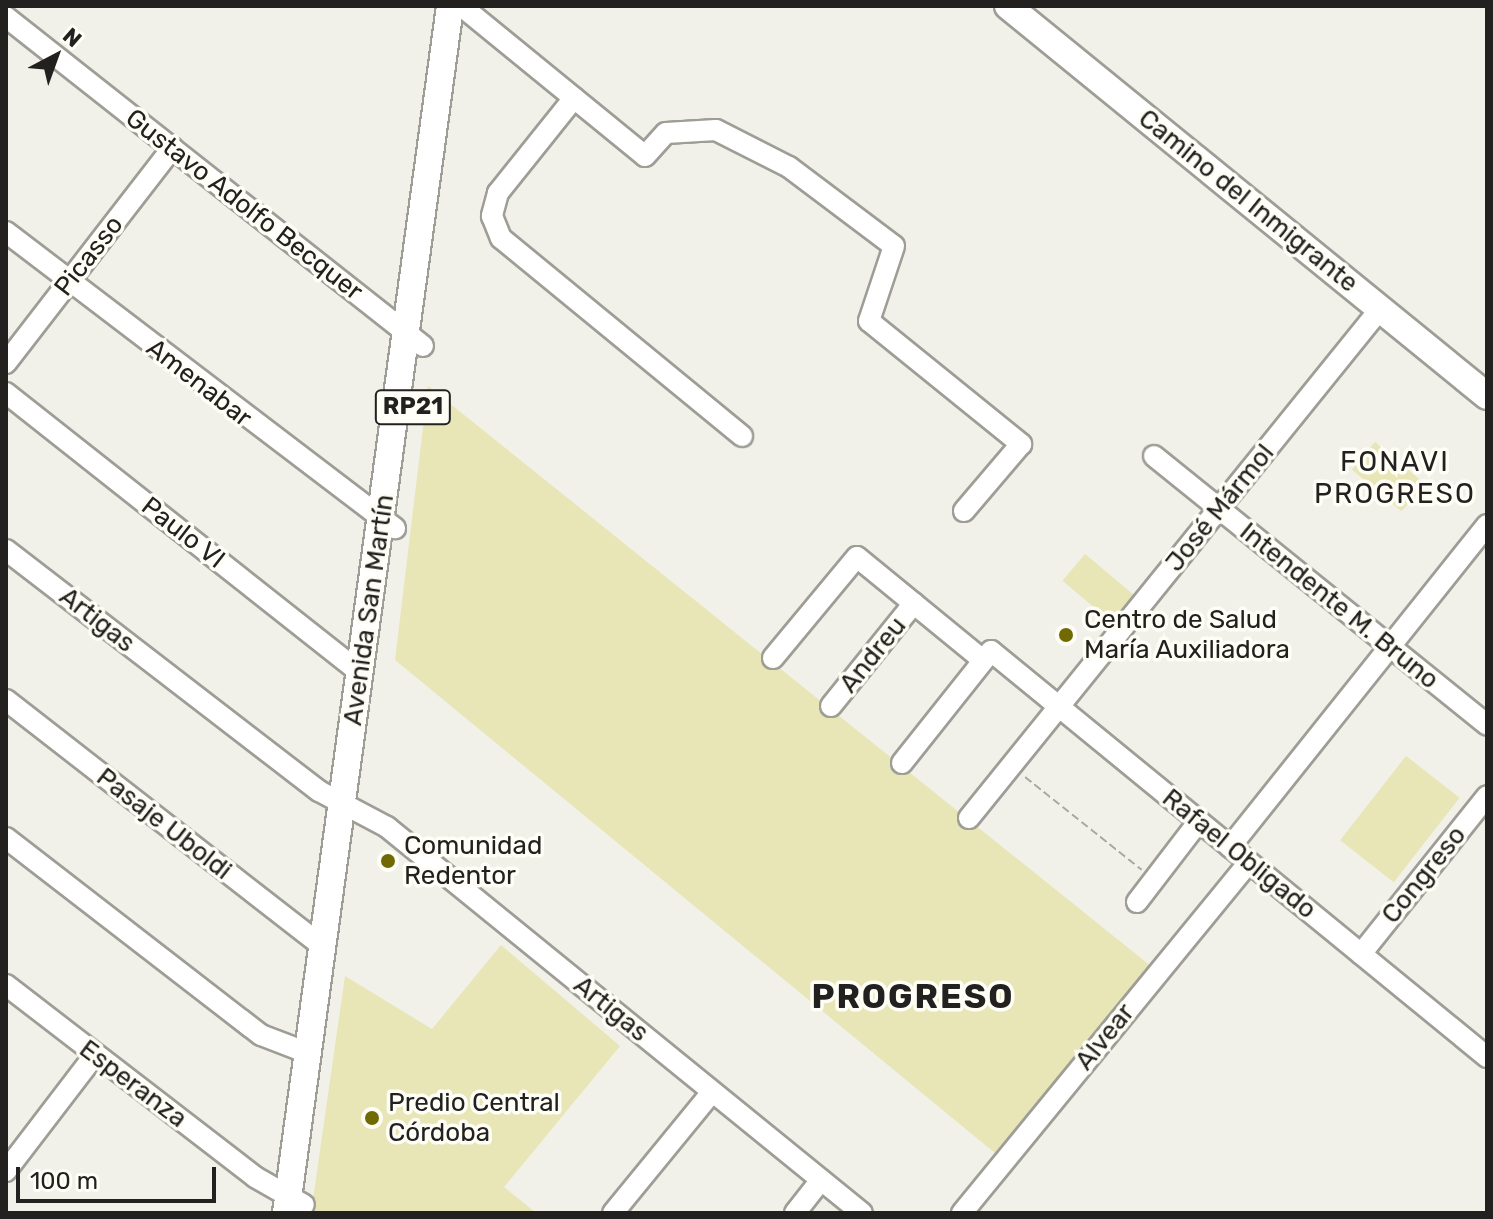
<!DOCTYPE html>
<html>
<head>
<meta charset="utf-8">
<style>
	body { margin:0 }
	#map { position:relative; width:1493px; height:1219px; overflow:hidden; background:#f1f1e9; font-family:Rubik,sans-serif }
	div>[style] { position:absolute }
	.green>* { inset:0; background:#e8e5b6; transform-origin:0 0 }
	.path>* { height:2px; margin-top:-1px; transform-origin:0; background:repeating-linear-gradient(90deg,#a8a7a2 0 8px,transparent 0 12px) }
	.roads { filter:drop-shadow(2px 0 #9e9d96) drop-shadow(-2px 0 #9e9d96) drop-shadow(0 2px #9e9d96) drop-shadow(0 -2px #9e9d96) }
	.minor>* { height:20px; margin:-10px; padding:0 10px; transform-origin:10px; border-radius:10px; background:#fff }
	.major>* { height:26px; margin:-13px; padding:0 13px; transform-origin:13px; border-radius:13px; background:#fff }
	.dots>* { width:22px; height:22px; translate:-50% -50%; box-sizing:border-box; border:4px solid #fefef6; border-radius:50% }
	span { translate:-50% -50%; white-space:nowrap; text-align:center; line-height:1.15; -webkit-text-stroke:7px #fefef6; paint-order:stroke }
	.shield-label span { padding:2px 6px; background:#fefef6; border:2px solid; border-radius:6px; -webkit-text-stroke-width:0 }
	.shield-label { font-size:24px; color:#22211f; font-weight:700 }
	.street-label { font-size:26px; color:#22211f }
	.poi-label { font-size:26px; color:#22211f }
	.left { translate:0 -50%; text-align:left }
	.neighbourhood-label { font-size:28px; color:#22211f; letter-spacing:2px }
	.district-label { font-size:34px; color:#22211f; font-weight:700; letter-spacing:2px }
	.frame { position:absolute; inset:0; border:8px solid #22211f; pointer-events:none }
	.north { position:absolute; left:16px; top:16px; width:80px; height:80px; -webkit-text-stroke:6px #fefef6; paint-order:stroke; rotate:41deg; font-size:22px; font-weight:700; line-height:32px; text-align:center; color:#22211f }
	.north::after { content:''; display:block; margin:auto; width:28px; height:36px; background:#22211f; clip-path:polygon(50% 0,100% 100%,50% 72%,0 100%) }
	.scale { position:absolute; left:16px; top:1167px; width:200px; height:36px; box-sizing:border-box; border:4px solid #22211f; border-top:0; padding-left:10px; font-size:24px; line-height:28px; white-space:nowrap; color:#22211f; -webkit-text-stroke:6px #fefef6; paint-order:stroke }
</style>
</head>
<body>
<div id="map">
	<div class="green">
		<div style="clip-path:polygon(428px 386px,1152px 967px,995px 1153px,395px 660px)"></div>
		<div style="left:1375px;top:442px;width:65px;height:36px;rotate:40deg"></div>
		<div style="left:1085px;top:554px;width:74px;height:35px;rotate:40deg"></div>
		<div style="left:1406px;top:756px;width:68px;height:107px;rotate:38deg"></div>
		<div style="clip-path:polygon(501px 945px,620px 1046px,504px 1187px,536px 1213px,311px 1213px,345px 976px,432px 1029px)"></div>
	</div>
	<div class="path">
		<div style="left:1025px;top:777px;width:149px;rotate:38.5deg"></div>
	</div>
	<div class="roads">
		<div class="minor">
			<div style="left:451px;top:6px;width:14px;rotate:12deg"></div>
			<div style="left:465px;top:9px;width:232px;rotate:39.2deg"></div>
			<div style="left:645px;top:156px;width:31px;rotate:-48deg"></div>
			<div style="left:666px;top:133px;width:50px;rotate:-3.4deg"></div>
			<div style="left:716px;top:130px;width:82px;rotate:26.9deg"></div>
			<div style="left:789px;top:167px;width:131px;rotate:37deg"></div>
			<div style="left:894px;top:246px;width:79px;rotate:108.4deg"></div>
			<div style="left:869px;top:321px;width:196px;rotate:39deg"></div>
			<div style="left:1021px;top:444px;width:88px;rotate:130.4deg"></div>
			<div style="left:6px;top:17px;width:531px;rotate:38.27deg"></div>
			<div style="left:574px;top:98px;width:122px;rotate:128.7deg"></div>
			<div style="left:498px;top:193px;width:24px;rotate:105deg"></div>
			<div style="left:492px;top:216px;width:24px;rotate:68deg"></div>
			<div style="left:501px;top:238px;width:312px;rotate:39.4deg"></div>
			<div style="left:6px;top:232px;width:489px;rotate:37.3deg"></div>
			<div style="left:6px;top:363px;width:272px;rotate:-52.3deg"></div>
			<div style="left:6px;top:393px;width:452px;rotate:38.3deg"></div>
			<div style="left:1154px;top:456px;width:428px;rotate:38.9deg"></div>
			<div style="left:6px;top:550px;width:395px;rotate:37.6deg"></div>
			<div style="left:319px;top:791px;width:77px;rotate:27.9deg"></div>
			<div style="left:387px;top:827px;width:612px;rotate:39.1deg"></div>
			<div style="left:773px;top:658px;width:131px;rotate:-50.3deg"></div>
			<div style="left:857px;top:557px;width:163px;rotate:39.3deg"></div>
			<div style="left:6px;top:700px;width:402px;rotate:37.9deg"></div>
			<div style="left:831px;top:706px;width:132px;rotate:-51.1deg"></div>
			<div style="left:902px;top:763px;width:143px;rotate:-51.5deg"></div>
			<div style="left:991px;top:651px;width:641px;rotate:39.3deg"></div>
			<div style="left:969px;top:818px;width:654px;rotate:-51.08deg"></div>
			<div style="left:6px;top:838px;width:322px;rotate:37.7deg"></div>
			<div style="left:261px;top:1035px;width:50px;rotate:21deg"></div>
			<div style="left:1230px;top:847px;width:412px;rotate:-51.4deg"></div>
			<div style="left:1137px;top:902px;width:102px;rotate:-52.6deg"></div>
			<div style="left:1361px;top:954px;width:202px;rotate:-51.4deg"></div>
			<div style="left:6px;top:985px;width:314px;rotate:37.6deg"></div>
			<div style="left:255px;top:1177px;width:56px;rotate:29.7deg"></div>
			<div style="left:6px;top:1171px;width:145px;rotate:-52.6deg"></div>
			<div style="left:613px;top:1213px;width:156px;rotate:-50.7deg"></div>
			<div style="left:795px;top:1213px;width:42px;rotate:-51.8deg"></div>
			<div style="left:962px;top:1213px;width:453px;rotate:-50.7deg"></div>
		</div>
		<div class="major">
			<div style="left:1008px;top:6px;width:618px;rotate:39.15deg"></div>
			<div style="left:286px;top:1213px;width:1218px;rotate:-82.26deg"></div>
		</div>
	</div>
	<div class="dots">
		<div style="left:1066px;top:635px;background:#716a03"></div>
		<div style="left:388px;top:861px;background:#716a03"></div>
		<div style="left:372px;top:1118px;background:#716a03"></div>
	</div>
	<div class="shield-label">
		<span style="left:413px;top:407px">RP21</span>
	</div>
	<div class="street-label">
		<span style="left:1248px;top:201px;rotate:39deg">Camino del Inmigrante</span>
		<span style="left:244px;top:205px;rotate:38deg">Gustavo Adolfo Becquer</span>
		<span style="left:89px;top:256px;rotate:-52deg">Picasso</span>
		<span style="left:199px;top:383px;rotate:38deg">Amenabar</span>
		<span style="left:1220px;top:508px;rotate:-51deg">José Mármol</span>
		<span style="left:183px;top:533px;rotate:38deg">Paulo VI</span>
		<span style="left:1339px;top:606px;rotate:39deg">Intendente M. Bruno</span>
		<span style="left:369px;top:610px;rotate:-82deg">Avenida San Martín</span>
		<span style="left:97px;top:620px;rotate:38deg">Artigas</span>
		<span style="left:873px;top:655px;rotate:-51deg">Andreu</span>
		<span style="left:164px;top:824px;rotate:38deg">Pasaje Uboldi</span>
		<span style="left:1239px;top:854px;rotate:39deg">Rafael Obligado</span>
		<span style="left:1424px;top:875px;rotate:-51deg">Congreso</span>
		<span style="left:611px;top:1009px;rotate:39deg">Artigas</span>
		<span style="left:1105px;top:1037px;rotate:-51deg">Alvear</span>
		<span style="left:133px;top:1084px;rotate:37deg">Esperanza</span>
	</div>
	<div class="poi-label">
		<span class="left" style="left:1084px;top:635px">Centro de Salud<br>María Auxiliadora</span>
		<span class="left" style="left:404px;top:861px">Comunidad<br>Redentor</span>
		<span class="left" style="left:388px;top:1118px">Predio Central<br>Córdoba</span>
	</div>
	<div class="neighbourhood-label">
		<span style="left:1395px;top:478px">FONAVI<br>PROGRESO</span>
	</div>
	<div class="district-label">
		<span style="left:913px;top:997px">PROGRESO</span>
	</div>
	<div class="frame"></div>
	<div class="north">N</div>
	<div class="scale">100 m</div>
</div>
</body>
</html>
